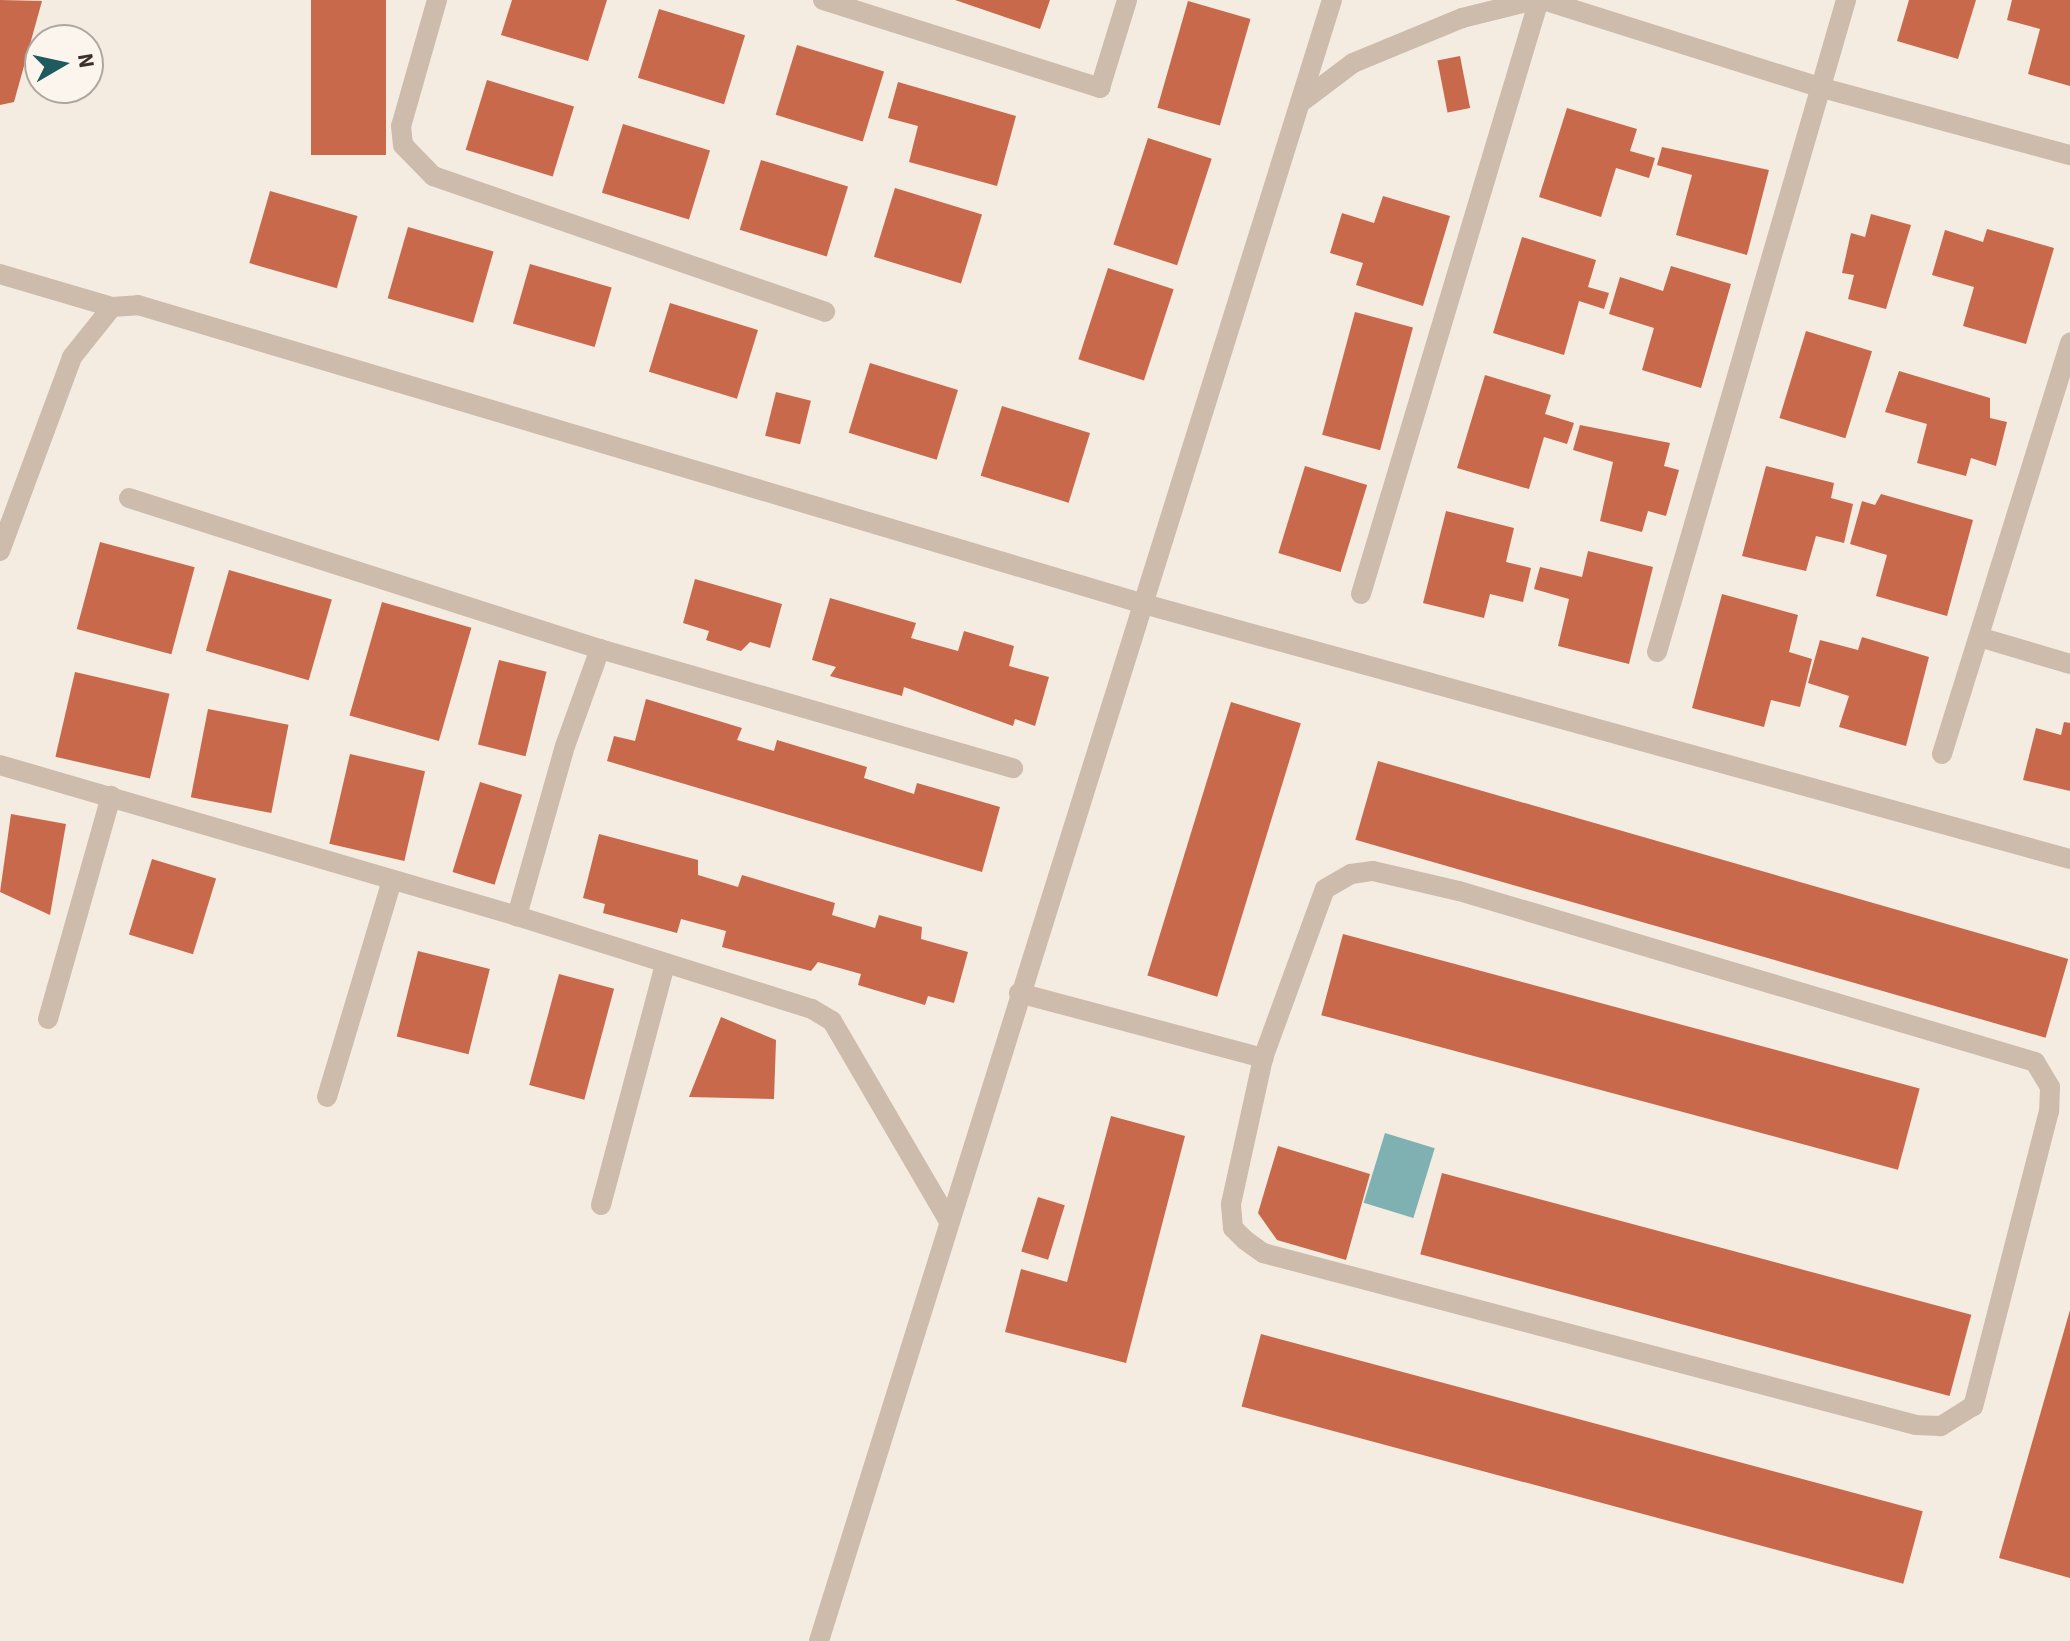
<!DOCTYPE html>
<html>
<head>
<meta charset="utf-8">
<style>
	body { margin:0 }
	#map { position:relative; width:2070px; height:1641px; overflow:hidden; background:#f4ebe1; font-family:"Source Sans 3",sans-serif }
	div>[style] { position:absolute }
	.water>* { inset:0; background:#7fb0b2; transform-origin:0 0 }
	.building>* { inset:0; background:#c8694b; transform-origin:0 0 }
	.street>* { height:20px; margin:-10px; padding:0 10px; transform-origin:10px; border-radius:10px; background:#cdbbac }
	span { translate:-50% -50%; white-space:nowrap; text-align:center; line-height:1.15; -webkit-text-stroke:6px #fbf5ee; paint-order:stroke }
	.north { position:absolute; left:24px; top:24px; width:80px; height:80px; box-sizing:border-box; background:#fbf5ee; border:2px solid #aea6a0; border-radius:50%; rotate:81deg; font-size:22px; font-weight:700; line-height:32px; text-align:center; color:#3b302b }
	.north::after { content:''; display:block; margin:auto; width:28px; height:36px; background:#1f5a5e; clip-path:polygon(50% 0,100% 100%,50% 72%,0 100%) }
</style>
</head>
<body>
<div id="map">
	<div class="water">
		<div style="left:1385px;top:1133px;width:52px;height:73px;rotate:17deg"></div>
	</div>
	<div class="building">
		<div style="clip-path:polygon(0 0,42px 1px,14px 102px,0 105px)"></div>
		<div style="left:311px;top:0;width:75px;height:155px"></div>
		<div style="clip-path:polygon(512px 0,607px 0,588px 61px,501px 35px)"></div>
		<div style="clip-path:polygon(955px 0,1050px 0,1040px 29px)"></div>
		<div style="clip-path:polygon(1909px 0,1976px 0,1958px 59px,1897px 41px)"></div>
		<div style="clip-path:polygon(2012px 0,2070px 0,2070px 86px,2028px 74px,2040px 29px,2007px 20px)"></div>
		<div style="left:1188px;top:1px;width:65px;height:111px;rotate:16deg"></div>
		<div style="left:659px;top:9px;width:90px;height:72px;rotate:17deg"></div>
		<div style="left:797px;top:45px;width:91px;height:73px;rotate:17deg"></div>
		<div style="left:1460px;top:56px;width:53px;height:23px;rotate:79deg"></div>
		<div style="left:487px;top:80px;width:91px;height:73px;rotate:17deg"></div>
		<div style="clip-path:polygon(898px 82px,1016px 116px,997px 186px,909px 162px,918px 126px,888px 118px)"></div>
		<div style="clip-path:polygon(1567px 108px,1637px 129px,1630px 151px,1655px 158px,1649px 178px,1616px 168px,1601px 217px,1539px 197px)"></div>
		<div style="left:623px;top:124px;width:91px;height:72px;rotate:17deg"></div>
		<div style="left:1148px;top:138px;width:67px;height:112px;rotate:18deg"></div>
		<div style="clip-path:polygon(1662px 147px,1769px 170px,1747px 255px,1676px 235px,1692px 175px,1657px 165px)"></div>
		<div style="left:761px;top:160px;width:91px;height:73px;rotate:17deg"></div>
		<div style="left:895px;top:188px;width:91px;height:72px;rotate:17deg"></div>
		<div style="left:270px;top:191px;width:91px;height:75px;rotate:16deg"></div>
		<div style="clip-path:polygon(1383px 196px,1450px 216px,1423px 306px,1356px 285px,1363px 263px,1330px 253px,1342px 213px,1374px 223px)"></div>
		<div style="clip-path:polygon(1871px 214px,1911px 225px,1886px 309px,1848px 299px,1854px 275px,1842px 273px,1851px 233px,1865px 237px)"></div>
		<div style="left:408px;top:227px;width:89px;height:74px;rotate:16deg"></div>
		<div style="clip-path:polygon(1987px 229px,2054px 248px,2026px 344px,1963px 326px,1974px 287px,1932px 275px,1945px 230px,1983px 242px)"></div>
		<div style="clip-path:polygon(1522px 237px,1596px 260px,1588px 287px,1609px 293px,1604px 309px,1579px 301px,1564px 355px,1493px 333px)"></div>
		<div style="left:530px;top:264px;width:85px;height:62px;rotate:16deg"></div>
		<div style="clip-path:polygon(1671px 266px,1731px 284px,1701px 388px,1642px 370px,1654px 328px,1609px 314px,1620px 277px,1663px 291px)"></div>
		<div style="left:1108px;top:268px;width:69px;height:96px;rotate:18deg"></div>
		<div style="left:670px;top:303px;width:92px;height:72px;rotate:17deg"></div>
		<div style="left:1355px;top:312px;width:60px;height:127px;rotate:15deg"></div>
		<div style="left:1806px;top:331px;width:69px;height:91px;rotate:17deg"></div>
		<div style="left:870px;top:363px;width:92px;height:73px;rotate:17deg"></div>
		<div style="clip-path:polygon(1899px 371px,1990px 398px,1990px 418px,2007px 422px,1996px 466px,1971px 458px,1966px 476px,1917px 463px,1927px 424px,1885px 412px)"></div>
		<div style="clip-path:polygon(1485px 375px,1551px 395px,1545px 414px,1574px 423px,1567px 444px,1544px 437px,1529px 489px,1457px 468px)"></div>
		<div style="left:776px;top:392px;width:36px;height:45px;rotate:14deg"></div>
		<div style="left:1002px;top:406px;width:92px;height:73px;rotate:17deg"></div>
		<div style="clip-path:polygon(1580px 425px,1670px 443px,1664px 466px,1679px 470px,1666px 516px,1648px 511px,1642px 532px,1600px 521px,1613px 462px,1573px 450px)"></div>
		<div style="left:1305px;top:466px;width:65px;height:91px;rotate:17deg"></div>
		<div style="clip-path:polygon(1766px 466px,1834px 483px,1831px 498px,1853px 504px,1844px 543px,1816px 536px,1806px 571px,1742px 556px)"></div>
		<div style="clip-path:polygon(1881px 494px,1973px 520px,1947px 616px,1876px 596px,1887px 555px,1850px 544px,1862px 501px,1875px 505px)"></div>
		<div style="clip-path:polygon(1446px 511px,1514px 528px,1506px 562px,1531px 568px,1523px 602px,1490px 594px,1484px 618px,1423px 603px)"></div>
		<div style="left:100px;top:542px;width:98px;height:90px;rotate:15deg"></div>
		<div style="clip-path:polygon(1588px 551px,1653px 567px,1629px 664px,1558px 646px,1569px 599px,1534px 589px,1540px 567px,1582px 577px)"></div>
		<div style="left:229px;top:570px;width:107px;height:84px;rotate:16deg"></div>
		<div style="clip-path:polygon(695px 579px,782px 604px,770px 648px,750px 642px,741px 651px,706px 640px,709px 631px,683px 623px)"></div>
		<div style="clip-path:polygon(1722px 594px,1798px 615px,1789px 652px,1812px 659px,1800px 707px,1771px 700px,1764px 727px,1692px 708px)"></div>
		<div style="clip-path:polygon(830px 598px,916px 623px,911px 638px,958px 651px,964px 631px,1014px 646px,1009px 666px,1049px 677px,1035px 726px,1015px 719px,1013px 726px,904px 687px,902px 696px,830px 676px,836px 667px,812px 660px)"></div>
		<div style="left:382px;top:602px;width:93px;height:118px;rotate:16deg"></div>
		<div style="clip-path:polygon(1862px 637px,1929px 657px,1906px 746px,1839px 727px,1849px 696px,1808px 683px,1820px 640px,1858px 650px)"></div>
		<div style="left:499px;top:660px;width:49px;height:87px;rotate:14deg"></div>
		<div style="left:75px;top:672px;width:97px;height:87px;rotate:13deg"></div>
		<div style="clip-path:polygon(646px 699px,742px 728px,737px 740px,774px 751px,777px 740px,867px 767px,864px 778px,914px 794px,917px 783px,1000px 807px,982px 872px,607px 761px,614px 736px,635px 741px)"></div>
		<div style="left:1231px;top:702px;width:73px;height:286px;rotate:17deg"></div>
		<div style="left:208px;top:709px;width:82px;height:90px;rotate:11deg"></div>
		<div style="clip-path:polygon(2064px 722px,2070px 723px,2070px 791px,2023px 780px,2036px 728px,2061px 735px)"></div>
		<div style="left:350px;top:754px;width:77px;height:92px;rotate:13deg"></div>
		<div style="left:1378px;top:761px;width:718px;height:82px;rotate:16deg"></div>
		<div style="left:480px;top:782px;width:44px;height:94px;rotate:17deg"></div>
		<div style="clip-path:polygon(11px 814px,66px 824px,50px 915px,0 892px)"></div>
		<div style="clip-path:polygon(599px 834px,698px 860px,698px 875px,738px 887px,742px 875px,835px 903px,832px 915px,875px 928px,879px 915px,922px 927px,921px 939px,968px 952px,954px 1003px,928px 996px,925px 1005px,858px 985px,861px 974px,818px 962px,811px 971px,722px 947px,726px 931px,681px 919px,677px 933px,603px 913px,605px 904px,583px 898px)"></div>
		<div style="left:152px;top:859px;width:67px;height:79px;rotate:17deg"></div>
		<div style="left:1343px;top:934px;width:597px;height:84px;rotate:15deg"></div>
		<div style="left:418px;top:951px;width:74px;height:88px;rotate:14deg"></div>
		<div style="left:559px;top:974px;width:57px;height:115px;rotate:15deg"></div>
		<div style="clip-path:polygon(721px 1017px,776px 1040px,774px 1099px,689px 1097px)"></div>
		<div style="clip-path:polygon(1111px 1116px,1185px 1136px,1126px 1363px,1005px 1332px,1021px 1269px,1067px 1282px)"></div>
		<div style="clip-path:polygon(1278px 1146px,1370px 1174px,1346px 1260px,1277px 1240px,1258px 1213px)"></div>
		<div style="left:1442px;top:1173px;width:548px;height:84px;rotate:15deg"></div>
		<div style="left:1038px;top:1197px;width:28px;height:57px;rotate:17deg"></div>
		<div style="clip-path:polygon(2070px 1310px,2070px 1578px,1999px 1558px)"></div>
		<div style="left:1261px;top:1334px;width:685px;height:75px;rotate:15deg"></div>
	</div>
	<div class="street">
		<div style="left:437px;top:0;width:131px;rotate:105.9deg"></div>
		<div style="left:401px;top:126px;width:19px;rotate:84deg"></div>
		<div style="left:403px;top:145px;width:43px;rotate:45.9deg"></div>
		<div style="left:433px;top:176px;width:415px;rotate:19.1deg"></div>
		<div style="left:823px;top:0;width:291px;rotate:17.6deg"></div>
		<div style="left:1100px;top:88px;width:92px;rotate:-72.9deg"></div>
		<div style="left:1543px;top:0;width:289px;rotate:17.5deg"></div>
		<div style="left:1819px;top:87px;width:260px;rotate:15.2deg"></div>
		<div style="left:1304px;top:100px;width:61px;rotate:-37.1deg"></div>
		<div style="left:1353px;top:63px;width:118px;rotate:-22.4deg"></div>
		<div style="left:1462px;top:18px;width:75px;rotate:-13.9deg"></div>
		<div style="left:0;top:274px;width:117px;rotate:16.4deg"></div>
		<div style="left:129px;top:498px;width:495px;rotate:17.8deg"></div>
		<div style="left:600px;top:649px;width:430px;rotate:16.1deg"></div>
		<div style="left:0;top:551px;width:207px;rotate:-69.6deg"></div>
		<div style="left:72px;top:357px;width:64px;rotate:-51.3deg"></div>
		<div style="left:112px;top:307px;width:26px;rotate:-4deg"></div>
		<div style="left:138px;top:305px;width:1049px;rotate:16.55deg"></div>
		<div style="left:1144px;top:604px;width:960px;rotate:15.4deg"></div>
		<div style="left:1361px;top:594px;width:620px;rotate:-73.32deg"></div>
		<div style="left:1979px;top:637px;width:95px;rotate:16.5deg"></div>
		<div style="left:600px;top:649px;width:103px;rotate:109.8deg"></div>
		<div style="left:565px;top:746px;width:177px;rotate:105.8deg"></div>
		<div style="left:517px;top:916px;width:309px;rotate:17.5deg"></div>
		<div style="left:812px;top:1009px;width:23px;rotate:31deg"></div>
		<div style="left:832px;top:1021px;width:228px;rotate:59.7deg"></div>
		<div style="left:1657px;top:652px;width:679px;rotate:-73.83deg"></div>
		<div style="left:1942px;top:754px;width:431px;rotate:-72.7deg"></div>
		<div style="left:0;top:765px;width:539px;rotate:16.28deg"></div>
		<div style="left:1373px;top:871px;width:88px;rotate:13.1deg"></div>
		<div style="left:1459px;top:891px;width:601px;rotate:16.53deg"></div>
		<div style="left:2035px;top:1062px;width:29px;rotate:59deg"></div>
		<div style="left:2050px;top:1087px;width:24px;rotate:92deg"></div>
		<div style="left:2049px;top:1111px;width:305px;rotate:104.4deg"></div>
		<div style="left:1973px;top:1406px;width:38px;rotate:148deg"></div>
		<div style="left:1941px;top:1426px;width:25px;rotate:-178deg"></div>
		<div style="left:1916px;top:1425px;width:675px;rotate:-165.24deg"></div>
		<div style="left:1263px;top:1253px;width:22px;rotate:-144deg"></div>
		<div style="left:1245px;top:1240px;width:17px;rotate:-135deg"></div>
		<div style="left:1233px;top:1228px;width:24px;rotate:-95deg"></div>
		<div style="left:1231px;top:1204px;width:149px;rotate:-77.6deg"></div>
		<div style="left:1263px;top:1058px;width:180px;rotate:-69.9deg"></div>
		<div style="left:1325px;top:889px;width:30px;rotate:-30deg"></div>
		<div style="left:1351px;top:874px;width:22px;rotate:-8deg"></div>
		<div style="left:1019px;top:993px;width:253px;rotate:14.9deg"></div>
		<div style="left:48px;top:1019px;width:232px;rotate:-74.2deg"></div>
		<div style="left:327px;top:1097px;width:227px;rotate:-73.3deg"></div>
		<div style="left:601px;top:1205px;width:249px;rotate:-75.1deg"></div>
		<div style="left:819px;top:1641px;width:1719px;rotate:-72.64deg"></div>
	</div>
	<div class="north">N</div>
</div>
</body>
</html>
